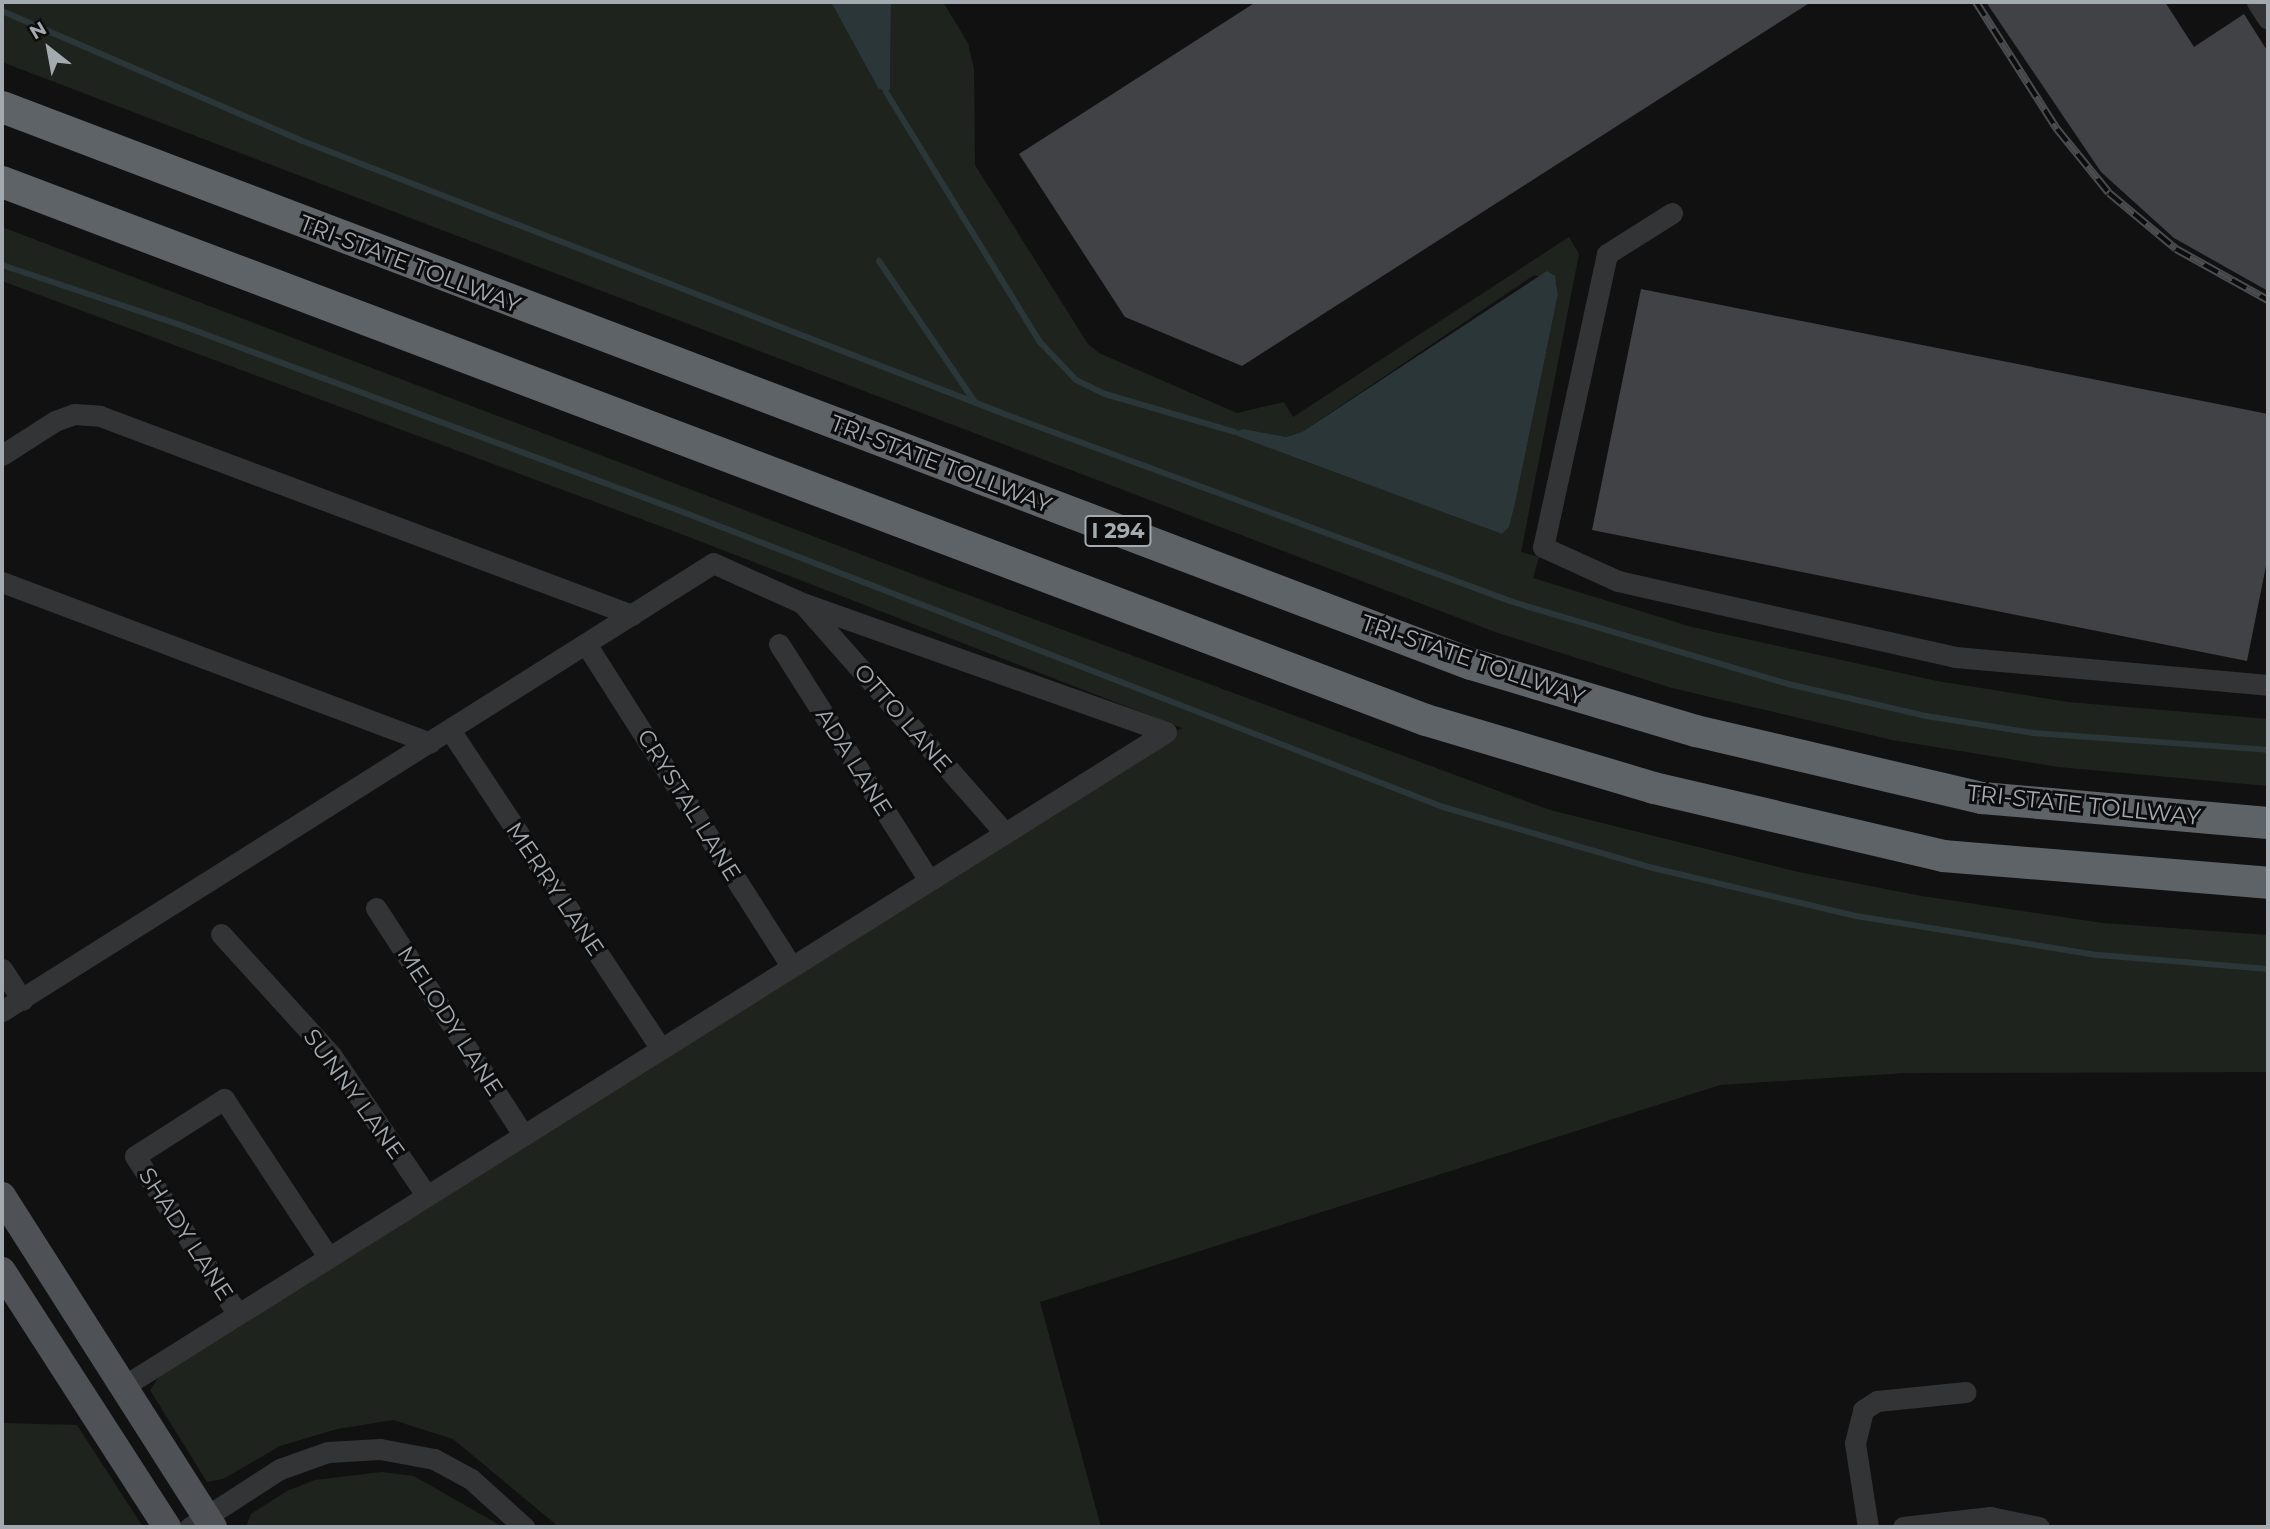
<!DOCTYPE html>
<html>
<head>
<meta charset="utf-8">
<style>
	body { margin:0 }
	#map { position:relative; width:2270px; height:1529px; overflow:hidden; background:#111112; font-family:Montserrat,sans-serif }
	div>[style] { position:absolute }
	.green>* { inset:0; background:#1e241d }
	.water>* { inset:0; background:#2b3639 }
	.stream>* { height:6px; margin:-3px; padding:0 3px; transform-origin:3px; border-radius:3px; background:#2b3639 }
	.building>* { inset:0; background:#404245 }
	.minor>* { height:21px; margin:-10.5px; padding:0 10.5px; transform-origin:10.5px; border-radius:10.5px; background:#323436 }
	.major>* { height:28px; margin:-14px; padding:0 14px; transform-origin:14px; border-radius:14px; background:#4e5155 }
	.highway>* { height:32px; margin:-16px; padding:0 16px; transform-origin:16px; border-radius:16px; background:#5e6367 }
	.rail>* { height:8px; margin-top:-4px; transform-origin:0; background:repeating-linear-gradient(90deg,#0c0c0d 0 16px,#494c4f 0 32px); box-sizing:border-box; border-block:2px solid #494c4f }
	span { translate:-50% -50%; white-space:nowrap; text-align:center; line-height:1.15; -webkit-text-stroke:6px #0c0c0d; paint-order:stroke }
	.shield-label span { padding:2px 5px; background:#0c0c0d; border:2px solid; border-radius:5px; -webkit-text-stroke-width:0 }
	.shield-label { font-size:21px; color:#a3abb1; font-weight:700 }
	.street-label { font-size:23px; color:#a3abb1 }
	.frame { position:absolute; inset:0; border:4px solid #a3abb1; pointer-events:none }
	.north { position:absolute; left:14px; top:14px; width:70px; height:70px; -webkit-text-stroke:5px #0c0c0d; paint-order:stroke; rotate:329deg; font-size:19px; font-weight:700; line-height:28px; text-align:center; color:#a3abb1 }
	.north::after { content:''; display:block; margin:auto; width:24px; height:32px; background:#a3abb1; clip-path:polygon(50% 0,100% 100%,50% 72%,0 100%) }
</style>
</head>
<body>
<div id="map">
	<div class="green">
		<div style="clip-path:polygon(evenodd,2px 2px,831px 2px,878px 88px,890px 81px,891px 2px,943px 2px,968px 43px,974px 69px,975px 165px,1088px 344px,1099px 353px,1237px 413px,1284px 402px,1293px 417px,1569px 237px,1579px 254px,1521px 552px,1539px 557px,1533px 578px,1692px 627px,1937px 681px,2068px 702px,2268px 719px,2268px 786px,2058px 767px,1892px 740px,1672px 688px,1498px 633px,2px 62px,2px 2px,1534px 275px,1557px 283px,1558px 294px,1515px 504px,1509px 527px,1502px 534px,1237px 436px,1235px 432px,1286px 437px,1302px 432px,1534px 275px)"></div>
		<div style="clip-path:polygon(2px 227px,936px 583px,1550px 810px,1798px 872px,1922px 896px,2103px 923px,2268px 935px,2268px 1072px,1905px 1073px,1720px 1085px,1040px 1302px,1101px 1527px,559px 1527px,453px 1439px,393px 1420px,337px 1429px,280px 1446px,223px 1479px,207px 1482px,150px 1390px,165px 1368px,1182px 728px,676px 532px,2px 281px)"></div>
		<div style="clip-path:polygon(2px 1423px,77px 1425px,143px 1527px,2px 1527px)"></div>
		<div style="clip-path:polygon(382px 1472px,414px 1476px,503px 1527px,246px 1527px,251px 1514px,287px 1491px,315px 1480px)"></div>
	</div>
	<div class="water">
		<div style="clip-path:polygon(831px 2px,891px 2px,890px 89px,886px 92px,878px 88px)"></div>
		<div style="clip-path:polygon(1547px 271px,1555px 276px,1558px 294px,1515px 504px,1509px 527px,1502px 534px,1237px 436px,1235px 432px,1243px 429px,1286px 437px,1302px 432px)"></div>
	</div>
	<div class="stream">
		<div style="left:2px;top:11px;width:325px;rotate:23.4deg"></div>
		<div style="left:300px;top:140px;width:759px;rotate:21.25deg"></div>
		<div style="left:1007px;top:415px;width:539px;rotate:20.28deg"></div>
		<div style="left:1513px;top:602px;width:287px;rotate:16.6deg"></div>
		<div style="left:1788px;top:684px;width:142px;rotate:13.1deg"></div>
		<div style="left:1926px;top:716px;width:108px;rotate:9deg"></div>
		<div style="left:2033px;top:733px;width:236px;rotate:4.1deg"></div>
		<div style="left:886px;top:92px;width:294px;rotate:58.4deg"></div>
		<div style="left:1040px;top:342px;width:52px;rotate:46.5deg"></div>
		<div style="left:1076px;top:380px;width:32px;rotate:26deg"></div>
		<div style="left:1105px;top:394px;width:135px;rotate:16.3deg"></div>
		<div style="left:879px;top:261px;width:169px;rotate:55.8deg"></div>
		<div style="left:2px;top:265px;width:191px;rotate:18.6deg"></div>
		<div style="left:183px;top:326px;width:539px;rotate:20.42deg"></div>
		<div style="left:688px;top:514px;width:810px;rotate:21.21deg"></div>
		<div style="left:1443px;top:807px;width:219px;rotate:16.2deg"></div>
		<div style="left:1653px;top:868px;width:209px;rotate:13.3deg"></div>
		<div style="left:1856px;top:916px;width:245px;rotate:9.2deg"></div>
		<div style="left:2098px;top:955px;width:171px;rotate:4.7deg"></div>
	</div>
	<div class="building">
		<div style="clip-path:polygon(1256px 2px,1811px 2px,1242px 366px,1125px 317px,1019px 154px)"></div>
		<div style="clip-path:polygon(1986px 2px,2165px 2px,2194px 47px,2244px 14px,2268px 52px,2268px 291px,2174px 238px,2101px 172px)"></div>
		<div style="clip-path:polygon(1641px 289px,2268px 414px,2268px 556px,2247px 661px,1592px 530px)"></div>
	</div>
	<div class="minor">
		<div style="left:2257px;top:2px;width:20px;rotate:57deg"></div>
		<div style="left:1672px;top:213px;width:77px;rotate:147.8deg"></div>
		<div style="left:1607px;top:254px;width:300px;rotate:102.3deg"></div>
		<div style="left:1543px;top:547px;width:82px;rotate:24.4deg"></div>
		<div style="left:1618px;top:581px;width:345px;rotate:12.7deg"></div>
		<div style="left:1955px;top:657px;width:314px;rotate:5.1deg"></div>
		<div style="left:2px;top:455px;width:63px;rotate:-32.7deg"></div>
		<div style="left:55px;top:421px;width:20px;rotate:-20deg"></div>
		<div style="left:74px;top:414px;width:26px;rotate:4deg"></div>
		<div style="left:100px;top:416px;width:568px;rotate:20.51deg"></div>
		<div style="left:2px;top:582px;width:457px;rotate:20.6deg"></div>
		<div style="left:803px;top:604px;width:304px;rotate:48.6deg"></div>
		<div style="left:586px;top:644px;width:382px;rotate:57.5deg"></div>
		<div style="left:779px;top:644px;width:280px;rotate:57.6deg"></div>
		<div style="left:450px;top:730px;width:380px;rotate:56.5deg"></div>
		<div style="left:376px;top:908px;width:270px;rotate:57deg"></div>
		<div style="left:221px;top:934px;width:164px;rotate:47.7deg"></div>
		<div style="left:331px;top:1055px;width:169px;rotate:55.8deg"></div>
		<div style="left:2px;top:969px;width:37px;rotate:57deg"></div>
		<div style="left:2px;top:1011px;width:840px;rotate:-32.21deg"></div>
		<div style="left:713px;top:563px;width:98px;rotate:24.2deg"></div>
		<div style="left:802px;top:603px;width:386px;rotate:19.5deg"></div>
		<div style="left:237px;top:1313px;width:187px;rotate:-123deg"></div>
		<div style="left:135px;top:1156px;width:106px;rotate:-32.6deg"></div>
		<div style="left:224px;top:1099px;width:189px;rotate:56.6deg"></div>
		<div style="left:124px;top:1386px;width:1230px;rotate:-32.11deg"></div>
		<div style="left:190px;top:1527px;width:107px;rotate:-32.8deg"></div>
		<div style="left:280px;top:1469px;width:51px;rotate:-19.5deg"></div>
		<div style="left:328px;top:1452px;width:52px;rotate:-3.3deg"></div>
		<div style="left:380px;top:1449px;width:55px;rotate:10.5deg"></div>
		<div style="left:434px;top:1459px;width:42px;rotate:28.4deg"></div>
		<div style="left:471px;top:1479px;width:72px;rotate:42.2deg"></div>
		<div style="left:1868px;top:1527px;width:85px;rotate:-98.8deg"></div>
		<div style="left:1855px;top:1443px;width:34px;rotate:-76deg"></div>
		<div style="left:1863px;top:1410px;width:17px;rotate:-33deg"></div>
		<div style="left:1877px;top:1401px;width:89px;rotate:-5.8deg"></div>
		<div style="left:1903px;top:1527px;width:88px;rotate:-6.6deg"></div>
		<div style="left:1990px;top:1517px;width:50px;rotate:11.5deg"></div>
	</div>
	<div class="major">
		<div style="left:2px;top:1196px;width:393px;rotate:57.5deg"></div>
		<div style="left:2px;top:1271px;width:305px;rotate:57.2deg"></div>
	</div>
	<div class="highway">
		<div style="left:2px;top:107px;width:1571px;rotate:20.77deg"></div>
		<div style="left:1471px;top:664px;width:235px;rotate:16.6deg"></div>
		<div style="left:1696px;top:731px;width:294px;rotate:13.2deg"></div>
		<div style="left:1982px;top:798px;width:287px;rotate:5deg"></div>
		<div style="left:2px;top:182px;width:1522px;rotate:20.7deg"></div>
		<div style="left:1426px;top:720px;width:238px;rotate:16.6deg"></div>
		<div style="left:1654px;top:788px;width:297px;rotate:13.2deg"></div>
		<div style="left:1943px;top:856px;width:326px;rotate:4.7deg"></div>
	</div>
	<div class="rail">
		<div style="left:1976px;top:2px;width:151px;rotate:57.5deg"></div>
		<div style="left:2057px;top:129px;width:82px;rotate:50.9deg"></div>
		<div style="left:2109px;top:193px;width:87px;rotate:39.9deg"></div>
		<div style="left:2176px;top:249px;width:105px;rotate:29deg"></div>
	</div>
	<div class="shield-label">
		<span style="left:1118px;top:531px">I 294</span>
	</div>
	<div class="street-label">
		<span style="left:410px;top:264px;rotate:21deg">TRI-STATE TOLLWAY</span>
		<span style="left:941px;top:464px;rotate:21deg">TRI-STATE TOLLWAY</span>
		<span style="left:1473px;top:660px;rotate:19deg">TRI-STATE TOLLWAY</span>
		<span style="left:903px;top:718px;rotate:49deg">OTTO LANE</span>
		<span style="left:854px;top:762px;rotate:58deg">ADA LANE</span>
		<span style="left:689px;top:805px;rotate:58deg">CRYSTAL LANE</span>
		<span style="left:2084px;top:805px;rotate:6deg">TRI-STATE TOLLWAY</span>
		<span style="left:555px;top:889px;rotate:56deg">MERRY LANE</span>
		<span style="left:450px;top:1021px;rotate:57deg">MELODY LANE</span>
		<span style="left:354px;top:1094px;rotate:54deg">SUNNY LANE</span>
		<span style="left:186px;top:1234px;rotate:57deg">SHADY LANE</span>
	</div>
	<div class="frame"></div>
	<div class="north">N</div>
</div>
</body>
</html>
